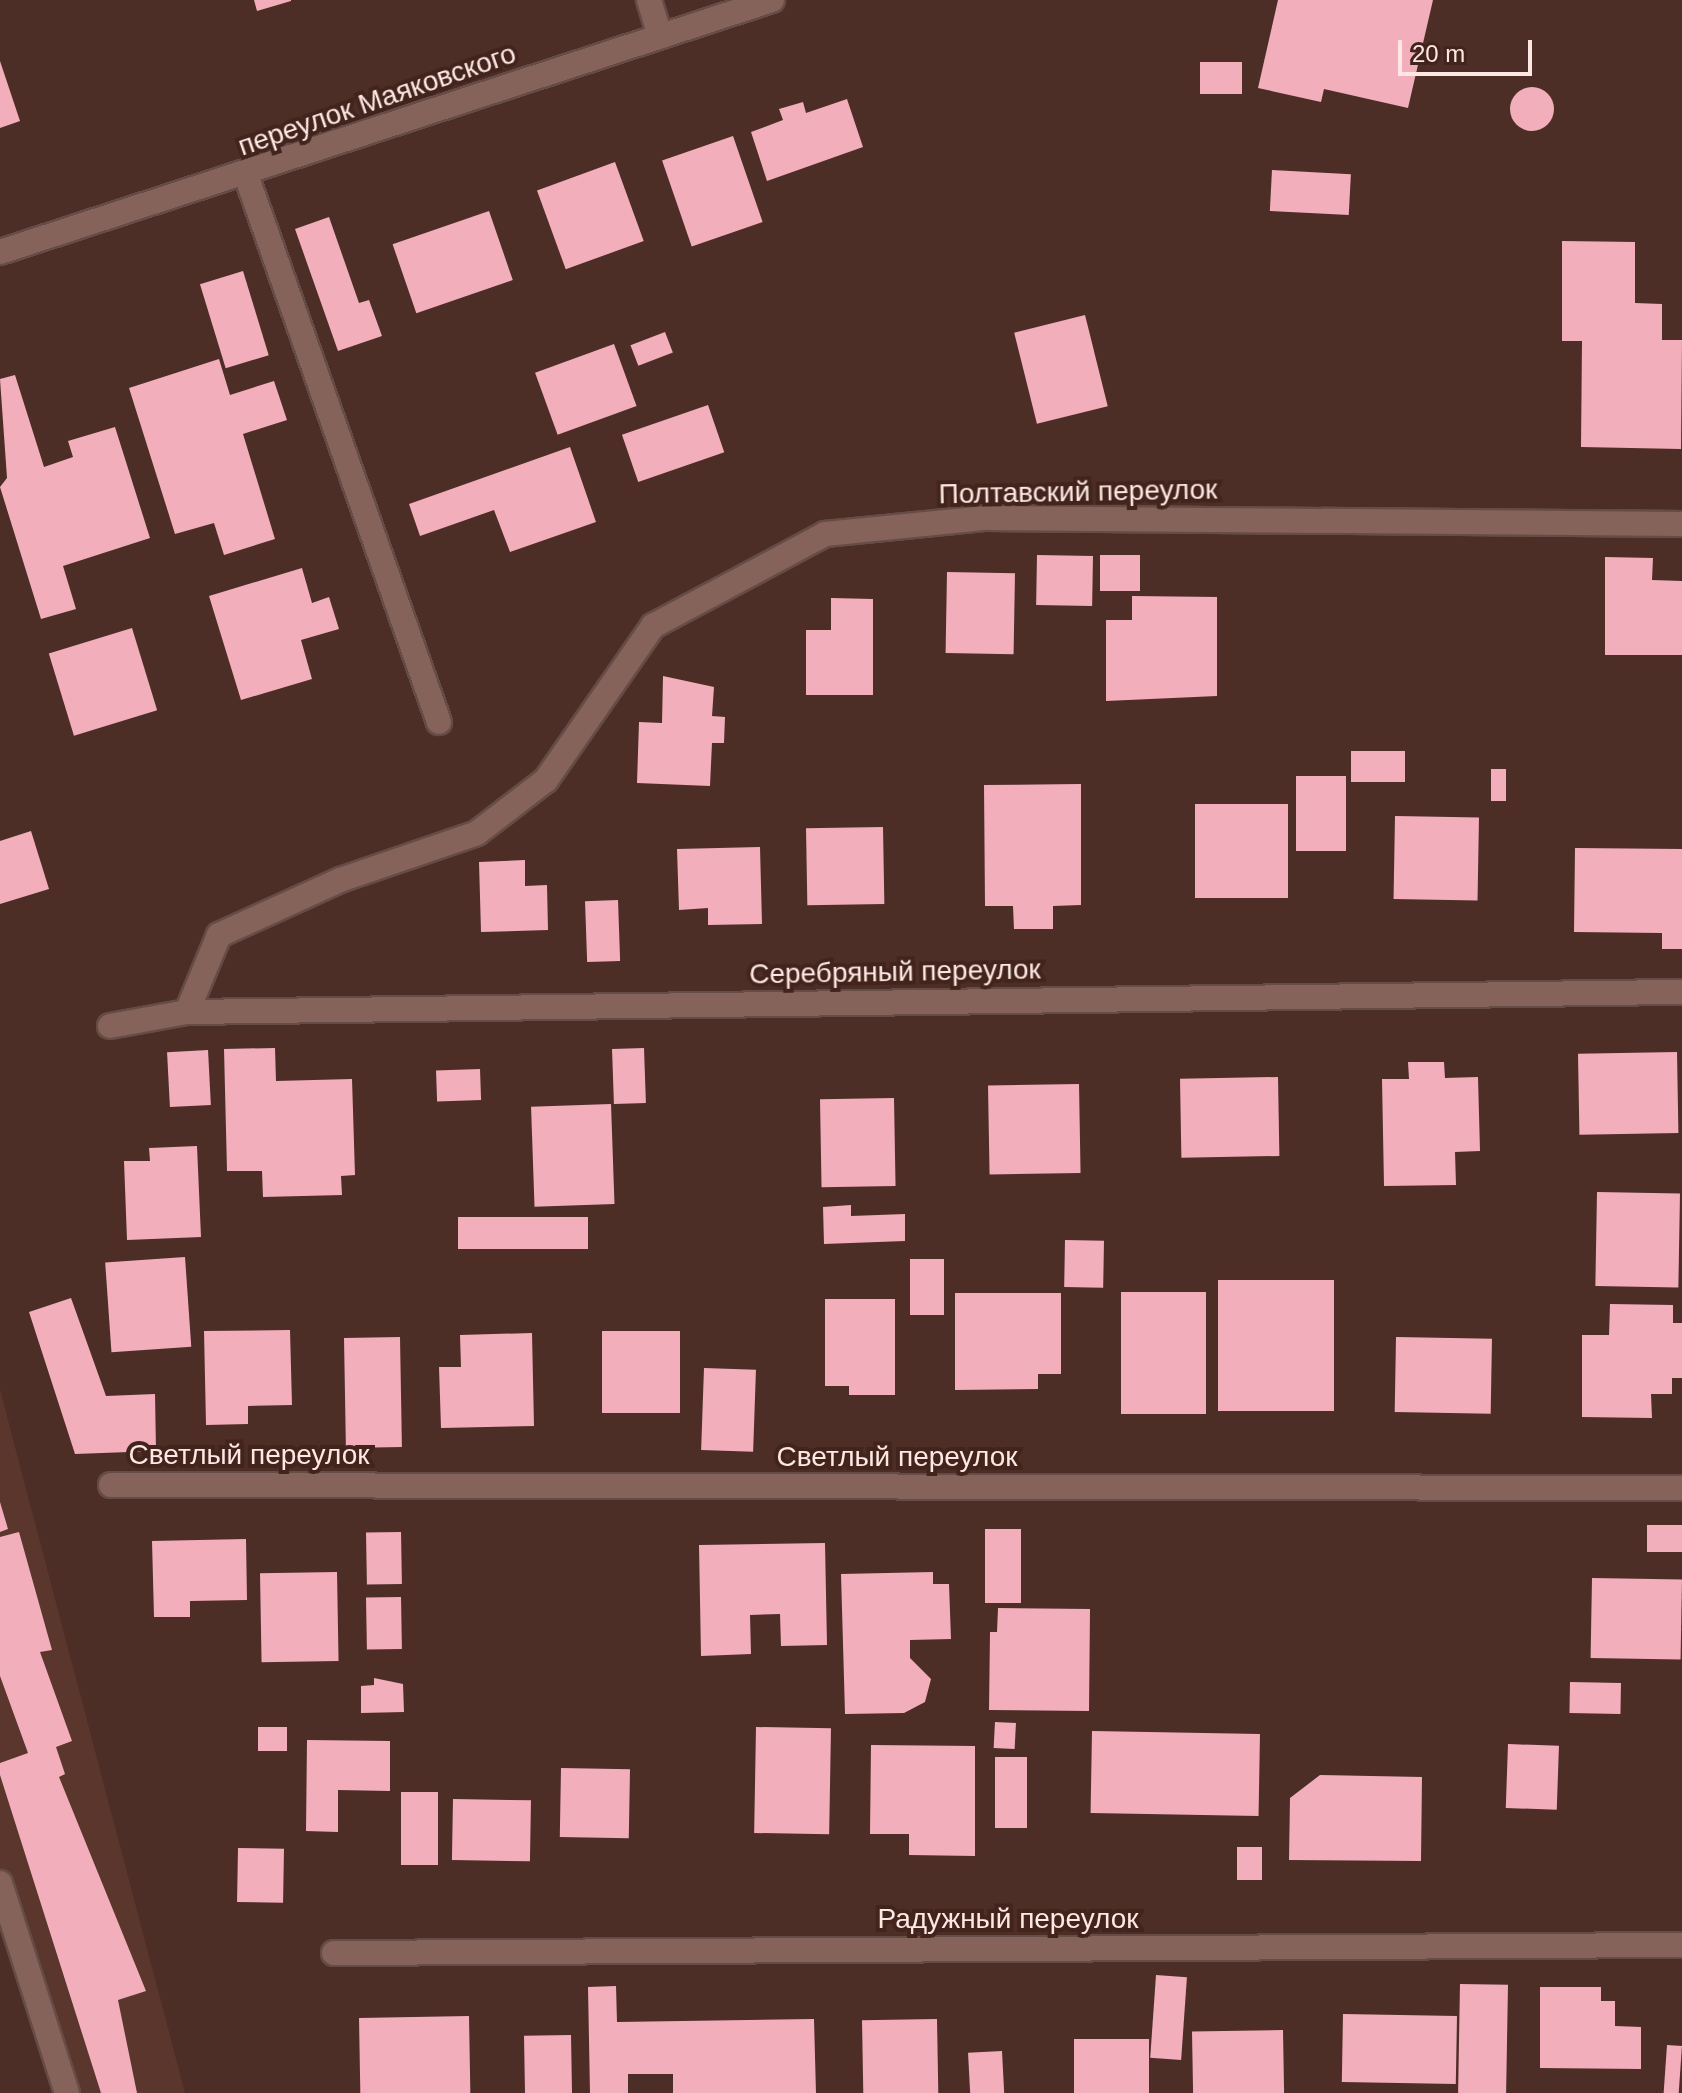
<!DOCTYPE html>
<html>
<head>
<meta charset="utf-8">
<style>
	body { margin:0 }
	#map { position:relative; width:1682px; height:2093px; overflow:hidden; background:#4d2e27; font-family:Helvetica,sans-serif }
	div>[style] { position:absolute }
	.built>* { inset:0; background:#5b362d }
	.building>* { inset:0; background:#f3aebc; transform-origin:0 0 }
	.round { border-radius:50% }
	.roads { filter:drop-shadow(2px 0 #664c46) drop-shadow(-2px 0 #664c46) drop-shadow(0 2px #664c46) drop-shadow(0 -2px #664c46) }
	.minor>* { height:24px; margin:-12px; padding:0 12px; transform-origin:12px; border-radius:12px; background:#85635b }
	span { translate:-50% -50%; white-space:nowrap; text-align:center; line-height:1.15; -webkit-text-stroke:8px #42241d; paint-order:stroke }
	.street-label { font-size:28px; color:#fde8e3 }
	.scale { position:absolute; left:1398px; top:40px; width:134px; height:36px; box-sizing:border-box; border:4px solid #fde8e3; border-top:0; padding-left:10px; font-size:24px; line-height:28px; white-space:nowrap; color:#fde8e3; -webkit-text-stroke:6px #42241d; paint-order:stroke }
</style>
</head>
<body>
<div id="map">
	<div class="built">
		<div style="clip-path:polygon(0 1390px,185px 2093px,63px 2093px,0 1900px)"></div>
	</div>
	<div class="building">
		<div style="clip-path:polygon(254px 0,291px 0,291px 1px,257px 11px)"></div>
		<div style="clip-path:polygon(1278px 0,1433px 0,1408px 108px,1324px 89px,1321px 102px,1258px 88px)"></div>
		<div style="clip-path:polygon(0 61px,20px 121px,0 128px)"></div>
		<div style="left:1200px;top:62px;width:42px;height:32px"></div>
		<div class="round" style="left:1510px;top:87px;width:44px;height:44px"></div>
		<div style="clip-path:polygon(847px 99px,863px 147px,767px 181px,751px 132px,783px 120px,779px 109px,803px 102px,806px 113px)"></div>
		<div style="left:733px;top:136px;width:91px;height:75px;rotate:71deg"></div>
		<div style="left:615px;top:162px;width:84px;height:83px;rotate:70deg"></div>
		<div style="left:1272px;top:170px;width:79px;height:41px;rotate:3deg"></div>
		<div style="left:489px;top:211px;width:73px;height:102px;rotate:71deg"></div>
		<div style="clip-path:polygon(329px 217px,359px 303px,369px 300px,382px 336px,338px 351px,295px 229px)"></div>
		<div style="clip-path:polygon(1562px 241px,1635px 242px,1635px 303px,1662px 304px,1662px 340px,1682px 340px,1681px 449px,1581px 447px,1582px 341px,1562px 341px)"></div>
		<div style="left:243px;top:271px;width:88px;height:45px;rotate:73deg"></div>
		<div style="left:1085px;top:315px;width:94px;height:73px;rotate:76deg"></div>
		<div style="left:665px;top:332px;width:22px;height:37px;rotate:69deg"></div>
		<div style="left:614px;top:344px;width:66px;height:84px;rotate:70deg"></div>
		<div style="clip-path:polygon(219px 359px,230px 395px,274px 381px,287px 420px,243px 434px,275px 539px,224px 555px,214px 523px,175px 534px,129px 388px)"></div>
		<div style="clip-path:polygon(15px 375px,44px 467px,73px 457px,68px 441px,115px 427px,150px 538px,63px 566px,76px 609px,41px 619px,0 487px,7px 478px,0 379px)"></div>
		<div style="left:708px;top:405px;width:50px;height:91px;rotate:71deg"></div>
		<div style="clip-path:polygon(570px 447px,596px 522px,510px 552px,494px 510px,420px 536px,409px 504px)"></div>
		<div style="left:1037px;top:555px;width:56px;height:50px;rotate:1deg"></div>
		<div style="left:1100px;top:555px;width:40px;height:36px"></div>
		<div style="clip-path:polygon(1605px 557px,1653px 558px,1652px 580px,1682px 581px,1682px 655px,1605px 655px)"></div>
		<div style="clip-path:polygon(302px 568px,312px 603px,329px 597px,339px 629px,301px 640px,312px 679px,241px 700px,209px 596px)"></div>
		<div style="left:947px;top:572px;width:68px;height:81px;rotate:1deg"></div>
		<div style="clip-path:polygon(1132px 596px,1217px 597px,1217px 696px,1106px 701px,1106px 620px,1132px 620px)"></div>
		<div style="clip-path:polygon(831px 598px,873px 599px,873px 695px,806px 695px,806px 630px,831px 630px)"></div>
		<div style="left:132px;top:628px;width:86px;height:87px;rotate:73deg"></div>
		<div style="clip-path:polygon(663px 676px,714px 687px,712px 716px,725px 717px,724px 743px,712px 743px,710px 786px,637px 783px,639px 722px,662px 723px)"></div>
		<div style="left:1351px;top:751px;width:54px;height:31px"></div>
		<div style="left:1491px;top:769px;width:15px;height:32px"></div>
		<div style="left:1296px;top:776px;width:50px;height:75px"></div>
		<div style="clip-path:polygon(1081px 784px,1081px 905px,1053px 906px,1053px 929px,1014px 929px,1013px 906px,985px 906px,984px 785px)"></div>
		<div style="left:1195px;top:804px;width:93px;height:94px"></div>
		<div style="left:1395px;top:816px;width:84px;height:83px;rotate:1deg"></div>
		<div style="left:883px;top:827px;width:77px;height:77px;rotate:89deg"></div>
		<div style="clip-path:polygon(31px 831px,49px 889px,0 904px,0 841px)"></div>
		<div style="clip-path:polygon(760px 847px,762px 924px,708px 925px,708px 908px,679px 910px,677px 849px)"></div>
		<div style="clip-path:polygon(1575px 848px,1682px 849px,1682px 949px,1662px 949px,1662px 933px,1574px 932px)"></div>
		<div style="clip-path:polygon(525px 860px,525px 886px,547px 885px,548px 930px,481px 932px,479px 862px)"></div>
		<div style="left:618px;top:900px;width:61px;height:33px;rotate:88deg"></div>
		<div style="clip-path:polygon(275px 1048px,276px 1081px,352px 1079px,355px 1175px,341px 1176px,342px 1195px,263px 1197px,262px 1171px,227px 1171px,224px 1049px)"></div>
		<div style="left:644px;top:1048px;width:55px;height:32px;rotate:88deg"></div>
		<div style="left:208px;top:1050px;width:55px;height:41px;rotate:87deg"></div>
		<div style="left:1677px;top:1052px;width:81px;height:99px;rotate:89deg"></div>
		<div style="clip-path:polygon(1408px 1062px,1444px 1062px,1445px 1078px,1478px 1077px,1480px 1151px,1455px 1152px,1456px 1185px,1384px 1186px,1382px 1079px,1409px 1079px)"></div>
		<div style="left:480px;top:1069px;width:31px;height:44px;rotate:88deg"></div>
		<div style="left:1278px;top:1077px;width:79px;height:98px;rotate:89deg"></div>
		<div style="left:1079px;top:1084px;width:89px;height:91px;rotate:89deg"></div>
		<div style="left:894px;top:1098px;width:88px;height:74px;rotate:89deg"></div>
		<div style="left:611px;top:1104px;width:100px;height:80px;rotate:88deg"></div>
		<div style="clip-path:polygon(197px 1146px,201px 1237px,127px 1240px,124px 1161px,150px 1161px,149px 1148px)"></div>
		<div style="left:1597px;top:1192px;width:83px;height:94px;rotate:1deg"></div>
		<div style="clip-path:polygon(851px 1205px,851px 1216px,905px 1214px,905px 1241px,824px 1244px,823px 1207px)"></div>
		<div style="left:588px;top:1217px;width:32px;height:130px;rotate:90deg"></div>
		<div style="left:1065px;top:1240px;width:39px;height:47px;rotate:1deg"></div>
		<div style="left:185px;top:1257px;width:90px;height:80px;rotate:86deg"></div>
		<div style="left:910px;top:1259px;width:34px;height:56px"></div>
		<div style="left:1218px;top:1280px;width:116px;height:131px"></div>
		<div style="left:1121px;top:1292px;width:85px;height:122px"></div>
		<div style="clip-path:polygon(955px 1293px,1061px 1293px,1061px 1374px,1038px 1374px,1038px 1389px,955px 1390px)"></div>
		<div style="clip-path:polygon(71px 1298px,106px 1396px,155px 1394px,156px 1451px,75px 1454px,29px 1312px)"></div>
		<div style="clip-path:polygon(825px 1299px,895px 1299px,895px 1395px,849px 1395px,849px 1386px,825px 1386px)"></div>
		<div style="clip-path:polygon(1610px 1304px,1673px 1305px,1673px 1323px,1682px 1323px,1682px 1378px,1672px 1378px,1672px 1394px,1651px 1394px,1652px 1418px,1582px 1417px,1582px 1335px,1609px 1335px)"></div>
		<div style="clip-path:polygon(290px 1330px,292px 1405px,248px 1406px,248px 1424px,206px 1425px,204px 1331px)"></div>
		<div style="left:602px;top:1331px;width:78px;height:82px"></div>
		<div style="clip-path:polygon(532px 1333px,534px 1426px,441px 1428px,439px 1367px,461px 1367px,460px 1335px)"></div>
		<div style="left:400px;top:1337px;width:110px;height:56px;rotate:89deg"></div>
		<div style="left:1396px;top:1337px;width:96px;height:75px;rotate:1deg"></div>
		<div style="left:704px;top:1368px;width:52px;height:82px;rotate:2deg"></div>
		<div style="clip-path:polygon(0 1502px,8px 1529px,0 1532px)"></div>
		<div style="left:1647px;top:1525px;width:35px;height:27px"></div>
		<div style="left:985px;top:1529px;width:36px;height:74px"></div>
		<div style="clip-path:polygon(19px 1532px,52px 1650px,40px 1652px,72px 1741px,56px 1747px,65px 1774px,59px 1777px,146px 1991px,118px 2000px,137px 2093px,101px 2093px,0 1775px,0 1763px,28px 1753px,0 1676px,0 1537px)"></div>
		<div style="left:401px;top:1532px;width:52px;height:35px;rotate:89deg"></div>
		<div style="clip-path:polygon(246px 1539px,247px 1600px,190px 1601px,190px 1617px,154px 1617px,152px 1541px)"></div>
		<div style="clip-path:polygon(825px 1543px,827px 1645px,781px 1646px,780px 1614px,750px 1615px,751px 1654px,701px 1656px,699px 1545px)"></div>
		<div style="left:337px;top:1572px;width:89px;height:77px;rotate:89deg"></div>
		<div style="clip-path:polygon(933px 1572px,933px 1584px,949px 1584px,951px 1639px,910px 1640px,910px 1658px,931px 1679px,925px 1702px,904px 1713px,845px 1714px,841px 1574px)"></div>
		<div style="left:1592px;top:1578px;width:90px;height:80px;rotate:1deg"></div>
		<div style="left:401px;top:1597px;width:52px;height:35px;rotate:89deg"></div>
		<div style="clip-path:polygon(998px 1608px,1090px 1609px,1089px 1711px,989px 1710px,990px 1632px,997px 1632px)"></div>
		<div style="clip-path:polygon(374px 1678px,403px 1684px,404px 1712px,361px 1713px,361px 1686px,374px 1685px)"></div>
		<div style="left:1570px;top:1682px;width:51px;height:31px;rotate:1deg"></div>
		<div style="left:995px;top:1722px;width:21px;height:26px;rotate:3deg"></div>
		<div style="left:287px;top:1727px;width:24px;height:29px;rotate:90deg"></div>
		<div style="left:756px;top:1727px;width:75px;height:106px;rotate:1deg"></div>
		<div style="left:1092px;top:1731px;width:168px;height:82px;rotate:1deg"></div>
		<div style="clip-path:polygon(307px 1740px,390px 1741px,390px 1791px,338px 1790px,338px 1832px,306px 1831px)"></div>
		<div style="left:1508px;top:1744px;width:51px;height:64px;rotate:2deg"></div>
		<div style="clip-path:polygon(871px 1745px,975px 1746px,975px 1856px,909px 1855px,909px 1834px,870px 1834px)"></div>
		<div style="left:995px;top:1757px;width:32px;height:71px"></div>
		<div style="left:561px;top:1768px;width:69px;height:69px;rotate:1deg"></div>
		<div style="clip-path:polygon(1320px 1775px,1422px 1777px,1421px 1861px,1289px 1860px,1290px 1798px)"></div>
		<div style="left:401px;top:1792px;width:37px;height:73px"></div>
		<div style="left:453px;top:1799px;width:78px;height:61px;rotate:1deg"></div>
		<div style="left:1237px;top:1847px;width:25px;height:33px"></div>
		<div style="left:238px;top:1848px;width:46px;height:54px;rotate:1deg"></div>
		<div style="left:1156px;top:1975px;width:31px;height:83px;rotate:4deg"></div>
		<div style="left:1460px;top:1984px;width:48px;height:109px;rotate:1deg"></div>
		<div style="clip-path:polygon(616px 1986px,617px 2022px,814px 2019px,816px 2093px,673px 2093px,673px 2074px,628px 2074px,628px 2093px,590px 2093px,588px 1987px)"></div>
		<div style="clip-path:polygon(1540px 1987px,1601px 1987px,1601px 2001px,1615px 2001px,1615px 2026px,1641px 2027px,1641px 2069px,1540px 2068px)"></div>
		<div style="left:1343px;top:2014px;width:114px;height:68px;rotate:1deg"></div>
		<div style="left:469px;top:2016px;width:77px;height:110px;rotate:89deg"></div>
		<div style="left:937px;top:2019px;width:74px;height:75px;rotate:89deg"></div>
		<div style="left:1283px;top:2030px;width:63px;height:91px;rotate:89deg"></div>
		<div style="left:571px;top:2035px;width:58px;height:47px;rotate:89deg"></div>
		<div style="left:1149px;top:2039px;width:54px;height:75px;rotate:90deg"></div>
		<div style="left:1667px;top:2045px;width:15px;height:48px;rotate:4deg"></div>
		<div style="left:1002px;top:2051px;width:42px;height:34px;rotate:87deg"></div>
	</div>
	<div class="roads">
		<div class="minor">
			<div style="left:649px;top:0;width:38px;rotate:73deg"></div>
			<div style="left:246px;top:175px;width:580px;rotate:70.57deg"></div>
			<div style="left:0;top:252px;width:812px;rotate:-18.08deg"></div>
			<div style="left:187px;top:1012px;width:83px;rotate:-67.4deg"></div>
			<div style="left:219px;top:935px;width:133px;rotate:-24.4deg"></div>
			<div style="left:340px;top:880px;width:145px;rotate:-18.9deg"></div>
			<div style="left:477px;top:833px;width:87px;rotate:-37.5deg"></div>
			<div style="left:546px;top:780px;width:188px;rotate:-55.2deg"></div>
			<div style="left:653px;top:626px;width:195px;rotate:-28.1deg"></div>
			<div style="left:825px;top:534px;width:162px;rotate:-5.7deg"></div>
			<div style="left:986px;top:518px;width:696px;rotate:0.49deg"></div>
			<div style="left:110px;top:1026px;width:78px;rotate:-10.3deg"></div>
			<div style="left:187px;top:1012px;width:1495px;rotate:-0.77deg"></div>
			<div style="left:111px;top:1485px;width:1571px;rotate:0.11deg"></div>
			<div style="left:0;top:1883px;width:220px;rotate:72.3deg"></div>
			<div style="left:334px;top:1953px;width:1348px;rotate:-0.34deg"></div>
		</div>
	</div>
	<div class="street-label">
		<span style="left:377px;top:100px;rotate:-19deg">переулок Маяковского</span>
		<span style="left:1078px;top:492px;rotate:-1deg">Полтавский переулок</span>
		<span style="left:895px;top:972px;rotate:-1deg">Серебряный переулок</span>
		<span style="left:249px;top:1455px">Светлый переулок</span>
		<span style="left:897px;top:1457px">Светлый переулок</span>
		<span style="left:1008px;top:1919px">Радужный переулок</span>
	</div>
	<div class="scale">20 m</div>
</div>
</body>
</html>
